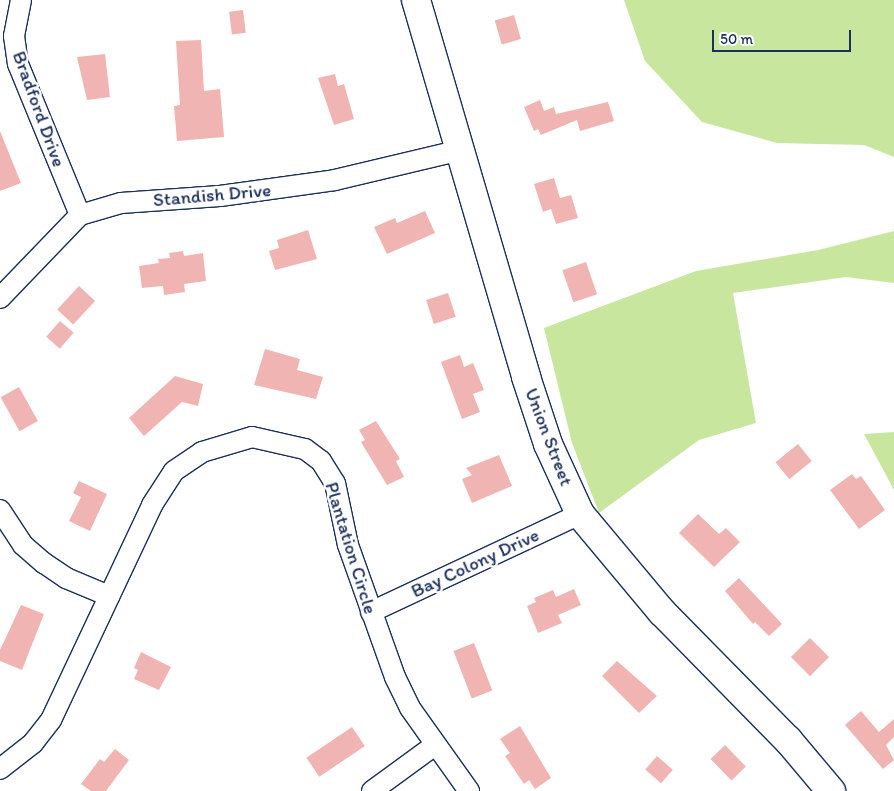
<!DOCTYPE html>
<html>
<head>
<meta charset="utf-8">
<style>
	body { margin:0 }
	#map { position:relative; width:894px; height:791px; overflow:hidden; background:#fff; font-family:Itim,sans-serif }
	div>[style] { position:absolute }
	.green>* { inset:0; background:#c9e69e }
	.building>* { inset:0; background:#f0b4b3; transform-origin:0 0 }
	.roads { filter:drop-shadow(1px 0 #1b2f5e) drop-shadow(-1px 0 #1b2f5e) drop-shadow(0 1px #1b2f5e) drop-shadow(0 -1px #1b2f5e) }
	.minor>* { height:20px; margin:-10px; padding:0 10px; transform-origin:10px; border-radius:10px; background:#fff }
	.secondary>* { height:28px; margin:-14px; padding:0 14px; transform-origin:14px; border-radius:14px; background:#fff }
	span { translate:-50% -50%; white-space:nowrap; text-align:center; line-height:1.15; -webkit-text-stroke:5px #fff; paint-order:stroke }
	.street-label { font-size:19px; color:#1b2f5e }
	.scale { position:absolute; left:712px; top:30px; width:139px; height:22px; box-sizing:border-box; border:2px solid #1b2f5e; border-top:0; padding-left:6px; font-size:15px; line-height:18px; white-space:nowrap; color:#1b2f5e; -webkit-text-stroke:4px #fff; paint-order:stroke }
</style>
</head>
<body>
<div id="map">
	<div class="green">
		<div style="clip-path:polygon(624px 0,894px 0,894px 157px,864px 145px,777px 143px,702px 122px,645px 61px)"></div>
		<div style="clip-path:polygon(894px 231px,894px 283px,846px 277px,733px 293px,756px 423px,699px 440px,599px 513px,572px 443px,544px 328px,696px 271px,818px 250px)"></div>
		<div style="clip-path:polygon(894px 432px,894px 490px,864px 434px)"></div>
	</div>
	<div class="building">
		<div style="left:243px;top:10px;width:23px;height:14px;rotate:83deg"></div>
		<div style="left:514px;top:15px;width:25px;height:20px;rotate:74deg"></div>
		<div style="clip-path:polygon(201px 40px,204px 91px,220px 89px,224px 137px,177px 141px,174px 106px,180px 105px,176px 41px)"></div>
		<div style="clip-path:polygon(105px 54px,110px 97px,87px 100px,77px 57px)"></div>
		<div style="clip-path:polygon(335px 74px,338px 86px,344px 84px,354px 119px,334px 125px,318px 78px)"></div>
		<div style="clip-path:polygon(540px 100px,544px 111px,554px 107px,556px 114px,608px 102px,614px 121px,580px 131px,577px 120px,541px 135px,538px 129px,534px 131px,524px 107px)"></div>
		<div style="clip-path:polygon(0 131px,21px 183px,0 191px)"></div>
		<div style="clip-path:polygon(554px 178px,560px 198px,571px 195px,578px 218px,556px 224px,551px 209px,543px 212px,534px 184px)"></div>
		<div style="clip-path:polygon(425px 211px,435px 233px,387px 254px,374px 227px,395px 218px,397px 223px)"></div>
		<div style="clip-path:polygon(308px 230px,317px 259px,275px 270px,269px 251px,279px 248px,277px 240px)"></div>
		<div style="clip-path:polygon(183px 251px,184px 256px,203px 253px,206px 281px,184px 284px,185px 292px,164px 295px,163px 286px,142px 288px,139px 266px,159px 263px,158px 259px,170px 258px,169px 253px)"></div>
		<div style="left:586px;top:262px;width:34px;height:25px;rotate:71deg"></div>
		<div style="left:79px;top:286px;width:22px;height:32px;rotate:43deg"></div>
		<div style="left:448px;top:293px;width:25px;height:23px;rotate:72deg"></div>
		<div style="left:60px;top:321px;width:18px;height:21px;rotate:41deg"></div>
		<div style="clip-path:polygon(265px 349px,300px 359px,297px 370px,323px 377px,316px 399px,254px 385px)"></div>
		<div style="clip-path:polygon(460px 355px,464px 367px,473px 363px,484px 390px,473px 394px,480px 412px,462px 419px,441px 362px)"></div>
		<div style="clip-path:polygon(175px 376px,203px 384px,198px 406px,182px 402px,144px 436px,129px 418px)"></div>
		<div style="left:19px;top:387px;width:39px;height:21px;rotate:61deg"></div>
		<div style="clip-path:polygon(376px 421px,400px 459px,396px 461px,404px 477px,387px 485px,361px 442px,365px 440px,359px 430px)"></div>
		<div style="left:798px;top:444px;width:22px;height:29px;rotate:51deg"></div>
		<div style="clip-path:polygon(499px 455px,512px 486px,472px 503px,462px 479px,472px 475px,466px 468px)"></div>
		<div style="clip-path:polygon(852px 474px,856px 479px,861px 476px,885px 510px,859px 529px,830px 490px)"></div>
		<div style="clip-path:polygon(79px 481px,107px 494px,90px 531px,69px 521px,81px 497px,73px 493px)"></div>
		<div style="clip-path:polygon(698px 514px,719px 534px,726px 528px,740px 542px,714px 567px,679px 533px)"></div>
		<div style="clip-path:polygon(739px 578px,782px 624px,769px 636px,755px 622px,753px 624px,725px 591px)"></div>
		<div style="clip-path:polygon(574px 589px,581px 605px,558px 615px,562px 623px,538px 633px,527px 606px,536px 602px,534px 598px,553px 590px,556px 597px)"></div>
		<div style="clip-path:polygon(21px 605px,44px 614px,22px 670px,0 661px,0 650px)"></div>
		<div style="left:810px;top:638px;width:27px;height:27px;rotate:45deg"></div>
		<div style="left:474px;top:643px;width:51px;height:22px;rotate:69deg"></div>
		<div style="clip-path:polygon(141px 652px,171px 667px,159px 690px,134px 679px,138px 670px,134px 668px)"></div>
		<div style="clip-path:polygon(617px 661px,657px 696px,639px 713px,602px 676px)"></div>
		<div style="clip-path:polygon(861px 711px,879px 732px,894px 719px,894px 737px,886px 745px,894px 760px,883px 769px,845px 725px)"></div>
		<div style="clip-path:polygon(520px 726px,551px 778px,535px 789px,529px 780px,524px 784px,505px 756px,510px 753px,500px 739px)"></div>
		<div style="left:352px;top:727px;width:23px;height:55px;rotate:56deg"></div>
		<div style="left:725px;top:745px;width:30px;height:20px;rotate:46deg"></div>
		<div style="clip-path:polygon(115px 749px,129px 760px,106px 791px,91px 791px,81px 784px,100px 759px,104px 762px)"></div>
		<div style="left:657px;top:756px;width:21px;height:18px;rotate:41deg"></div>
	</div>
	<div class="roads">
		<div class="minor">
			<div style="left:21px;top:0;width:37px;rotate:101deg"></div>
			<div style="left:14px;top:36px;width:28px;rotate:82deg"></div>
			<div style="left:18px;top:64px;width:163px;rotate:67.7deg"></div>
			<div style="left:0;top:298px;width:115px;rotate:-46.1deg"></div>
			<div style="left:80px;top:215px;width:43px;rotate:-16.3deg"></div>
			<div style="left:121px;top:203px;width:99px;rotate:-4deg"></div>
			<div style="left:220px;top:196px;width:116px;rotate:-7.9deg"></div>
			<div style="left:335px;top:180px;width:125px;rotate:-13.4deg"></div>
			<div style="left:0;top:510px;width:42px;rotate:56.7deg"></div>
			<div style="left:23px;top:545px;width:28px;rotate:41deg"></div>
			<div style="left:44px;top:563px;width:27px;rotate:34deg"></div>
			<div style="left:66px;top:578px;width:47px;rotate:22.7deg"></div>
			<div style="left:371px;top:612px;width:231px;rotate:-25.1deg"></div>
			<div style="left:0;top:769px;width:42px;rotate:-38.2deg"></div>
			<div style="left:33px;top:743px;width:29px;rotate:-52deg"></div>
			<div style="left:51px;top:720px;width:238px;rotate:-64.8deg"></div>
			<div style="left:152px;top:505px;width:40px;rotate:-57.1deg"></div>
			<div style="left:174px;top:471px;width:34px;rotate:-34deg"></div>
			<div style="left:202px;top:452px;width:52px;rotate:-16.7deg"></div>
			<div style="left:252px;top:437px;width:54px;rotate:12.8deg"></div>
			<div style="left:305px;top:449px;width:20px;rotate:37deg"></div>
			<div style="left:321px;top:461px;width:26px;rotate:58deg"></div>
			<div style="left:335px;top:483px;width:63px;rotate:78.2deg"></div>
			<div style="left:348px;top:545px;width:140px;rotate:70.4deg"></div>
			<div style="left:395px;top:677px;width:34px;rotate:64deg"></div>
			<div style="left:410px;top:708px;width:102px;rotate:54.6deg"></div>
			<div style="left:372px;top:791px;width:78px;rotate:-36.1deg"></div>
		</div>
		<div class="secondary">
			<div style="left:416px;top:0;width:393px;rotate:73.7deg"></div>
			<div style="left:526px;top:377px;width:71px;rotate:71.8deg"></div>
			<div style="left:548px;top:444px;width:77px;rotate:65.4deg"></div>
			<div style="left:580px;top:514px;width:128px;rotate:50.1deg"></div>
			<div style="left:662px;top:612px;width:180px;rotate:45.5deg"></div>
			<div style="left:788px;top:740px;width:67px;rotate:49.9deg"></div>
		</div>
	</div>
	<div class="street-label">
		<span style="left:39px;top:109px;rotate:70deg">Bradford Drive</span>
		<span style="left:212px;top:195px;rotate:-5deg">Standish Drive</span>
		<span style="left:549px;top:437px;rotate:69deg">Union Street</span>
		<span style="left:351px;top:548px;rotate:73deg">Plantation Circle</span>
		<span style="left:475px;top:563px;rotate:-25deg">Bay Colony Drive</span>
	</div>
	<div class="scale">50 m</div>
</div>
</body>
</html>
